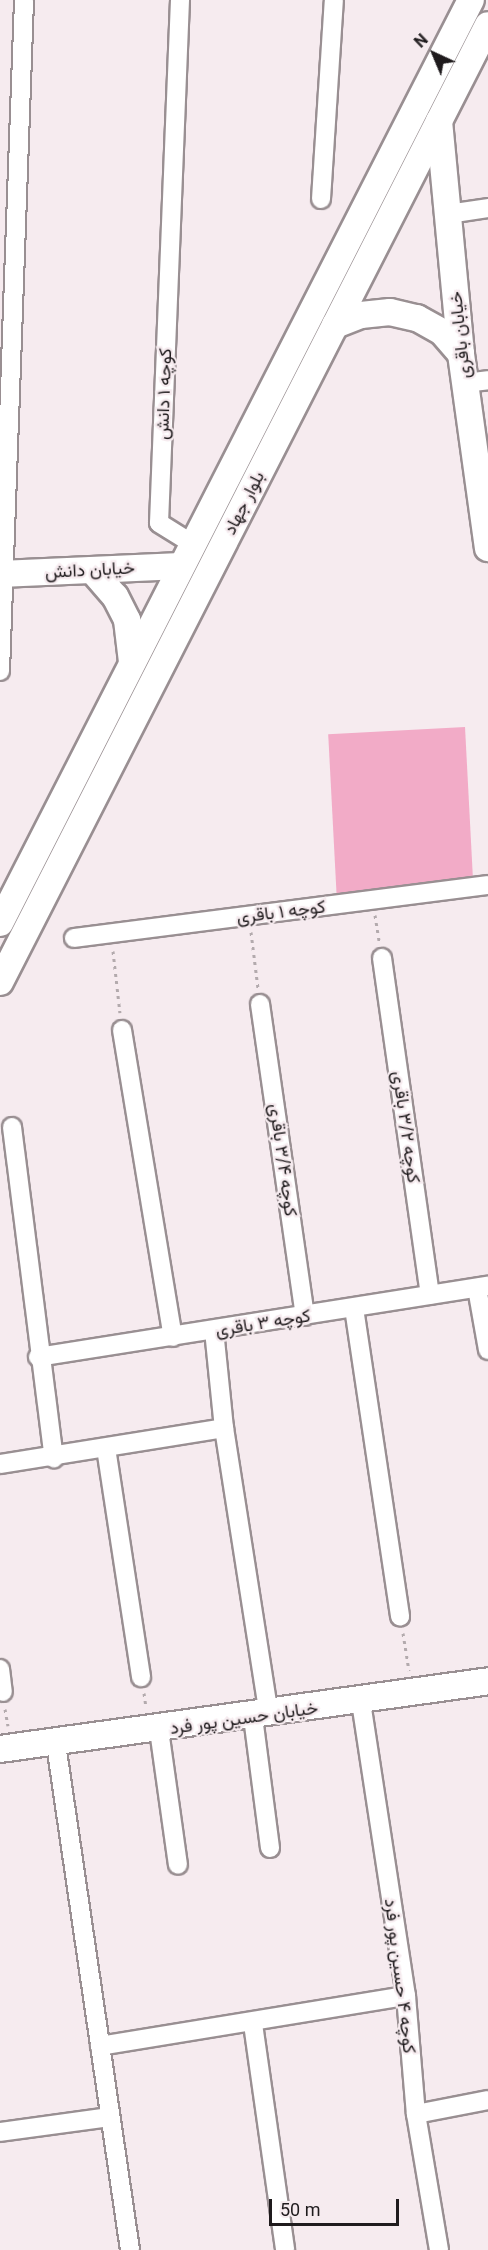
<!DOCTYPE html>
<html>
<head>
<meta charset="utf-8">
<style>
	body { margin:0 }
	#map { position:relative; width:488px; height:2250px; overflow:hidden; background:#f6ebef; font-family:Roboto,Vazirmatn,sans-serif }
	div>[style] { position:absolute }
	.green>* { inset:0; background:#f2abc7; transform-origin:0 0 }
	.path>* { height:3px; margin-top:-1.5px; transform-origin:0; background:repeating-linear-gradient(90deg,#b3aaad 0 3px,transparent 0 7.5px) }
	.roads { filter:drop-shadow(2px 0 #998f92) drop-shadow(-2px 0 #998f92) drop-shadow(0 2px #998f92) drop-shadow(0 -2px #998f92) }
	.street>* { height:18px; margin:-9px; padding:0 9px; transform-origin:9px; border-radius:9px; background:#fff }
	.secondary>* { height:26px; margin:-13px; padding:0 13px; transform-origin:13px; border-radius:13px; background:#fff }
	span { translate:-50% -50%; white-space:nowrap; text-align:center; line-height:1.15; -webkit-text-stroke:4.5px #f6ebef; paint-order:stroke }
	.street-label { font-size:18px; color:#1f1b1d }
	.north { position:absolute; left:404px; top:24px; width:60px; height:60px; -webkit-text-stroke:4px #f6ebef; paint-order:stroke; rotate:316deg; font-size:16px; font-weight:700; line-height:24px; text-align:center; color:#1f1b1d }
	.north::after { content:''; display:block; margin:auto; width:21px; height:27px; background:#1f1b1d; clip-path:polygon(50% 0,100% 100%,50% 72%,0 100%) }
	.scale { position:absolute; left:269px; top:2199px; width:130px; height:27px; box-sizing:border-box; border:3px solid #1f1b1d; border-top:0; padding-left:8px; font-size:18px; line-height:21px; white-space:nowrap; color:#1f1b1d; -webkit-text-stroke:4px #f6ebef; paint-order:stroke }
</style>
</head>
<body>
<div id="map">
	<div class="green">
		<div style="left:465px;top:727px;width:160px;height:137px;rotate:87deg"></div>
	</div>
	<div class="path">
		<div style="left:375px;top:915px;width:26px;rotate:81deg"></div>
		<div style="left:251px;top:932px;width:56px;rotate:82.9deg"></div>
		<div style="left:113px;top:951px;width:62px;rotate:83.6deg"></div>
		<div style="left:403px;top:1633px;width:38px;rotate:81deg"></div>
		<div style="left:144px;top:1693px;width:14px;rotate:82deg"></div>
		<div style="left:5px;top:1709px;width:17px;rotate:80deg"></div>
	</div>
	<div class="roads">
		<div class="street">
			<div style="left:180px;top:0;width:523px;rotate:92.3deg"></div>
			<div style="left:159px;top:523px;width:40px;rotate:32deg"></div>
			<div style="left:321px;top:199px;width:199px;rotate:-86.3deg"></div>
			<div style="left:448px;top:214px;width:40px;rotate:-8.5deg"></div>
			<div style="left:465px;top:383px;width:23px;rotate:-7deg"></div>
			<div style="left:0;top:671px;width:671px;rotate:-87.95deg"></div>
			<div style="left:74px;top:938px;width:417px;rotate:-7.3deg"></div>
			<div style="left:382px;top:958px;width:340px;rotate:81.9deg"></div>
			<div style="left:260px;top:1004px;width:315px;rotate:81.8deg"></div>
			<div style="left:122px;top:1030px;width:311px;rotate:80.6deg"></div>
			<div style="left:12px;top:1127px;width:334px;rotate:82.8deg"></div>
			<div style="left:477px;top:1288px;width:63px;rotate:79.9deg"></div>
			<div style="left:354px;top:1308px;width:312px;rotate:81.5deg"></div>
			<div style="left:214px;top:1330px;width:99px;rotate:84.2deg"></div>
			<div style="left:224px;top:1428px;width:290px;rotate:81.1deg"></div>
			<div style="left:38px;top:1357px;width:456px;rotate:-9deg"></div>
			<div style="left:106px;top:1448px;width:232px;rotate:81.3deg"></div>
			<div style="left:0;top:1464px;width:227px;rotate:-9.1deg"></div>
			<div style="left:0;top:1669px;width:23px;rotate:83deg"></div>
			<div style="left:361px;top:1702px;width:297px;rotate:81.3deg"></div>
			<div style="left:406px;top:1996px;width:118px;rotate:85.2deg"></div>
			<div style="left:416px;top:2114px;width:138px;rotate:80.4deg"></div>
			<div style="left:253px;top:1717px;width:132px;rotate:82.6deg"></div>
			<div style="left:159px;top:1730px;width:136px;rotate:82deg"></div>
			<div style="left:56px;top:1744px;width:511px;rotate:81.68deg"></div>
			<div style="left:253px;top:2024px;width:228px;rotate:81.9deg"></div>
			<div style="left:100px;top:2046px;width:310px;rotate:-9.3deg"></div>
			<div style="left:416px;top:2114px;width:73px;rotate:-11deg"></div>
			<div style="left:0;top:2132px;width:111px;rotate:-7.8deg"></div>
		</div>
		<div class="secondary">
			<div style="left:439px;top:121px;width:234px;rotate:84.6deg"></div>
			<div style="left:461px;top:354px;width:196px;rotate:82.1deg"></div>
			<div style="left:335px;top:325px;width:28px;rotate:-21deg"></div>
			<div style="left:361px;top:315px;width:29px;rotate:-6deg"></div>
			<div style="left:390px;top:312px;width:28px;rotate:13deg"></div>
			<div style="left:417px;top:318px;width:29px;rotate:29deg"></div>
			<div style="left:442px;top:332px;width:29px;rotate:49deg"></div>
			<div style="left:92px;top:570px;width:35px;rotate:49deg"></div>
			<div style="left:115px;top:596px;width:27px;rotate:63deg"></div>
			<div style="left:127px;top:620px;width:42px;rotate:83.2deg"></div>
			<div style="left:0;top:574px;width:181px;rotate:-2.5deg"></div>
			<div style="left:0;top:923px;width:1036px;rotate:-62.97deg"></div>
			<div style="left:0;top:982px;width:1074px;rotate:-62.98deg"></div>
			<div style="left:0;top:1749px;width:493px;rotate:-7.9deg"></div>
		</div>
	</div>
	<div class="street-label">
		<span style="left:460px;top:335px;rotate:-96deg">خیابان باقری</span>
		<span style="left:164px;top:394px;rotate:-88deg">کوچه ۱ دانش</span>
		<span style="left:244px;top:503px;rotate:-63deg">بلوار جهاد</span>
		<span style="left:90px;top:570px;rotate:-3deg">خیابان دانش</span>
		<span style="left:281px;top:912px;rotate:-7deg">کوچه ۱ باقری</span>
		<span style="left:406px;top:1127px;rotate:82deg">کوچه ۳/۲ باقری</span>
		<span style="left:283px;top:1160px;rotate:82deg">کوچه ۳/۴ باقری</span>
		<span style="left:263px;top:1323px;rotate:-9deg">کوچه ۳ باقری</span>
		<span style="left:244px;top:1718px;rotate:-8deg">خیابان حسین پور فرد</span>
		<span style="left:400px;top:1976px;rotate:83deg">کوچه ۴ حسین پور فرد</span>
	</div>
	<div class="north">N</div>
	<div class="scale">50 m</div>
</div>
</body>
</html>
